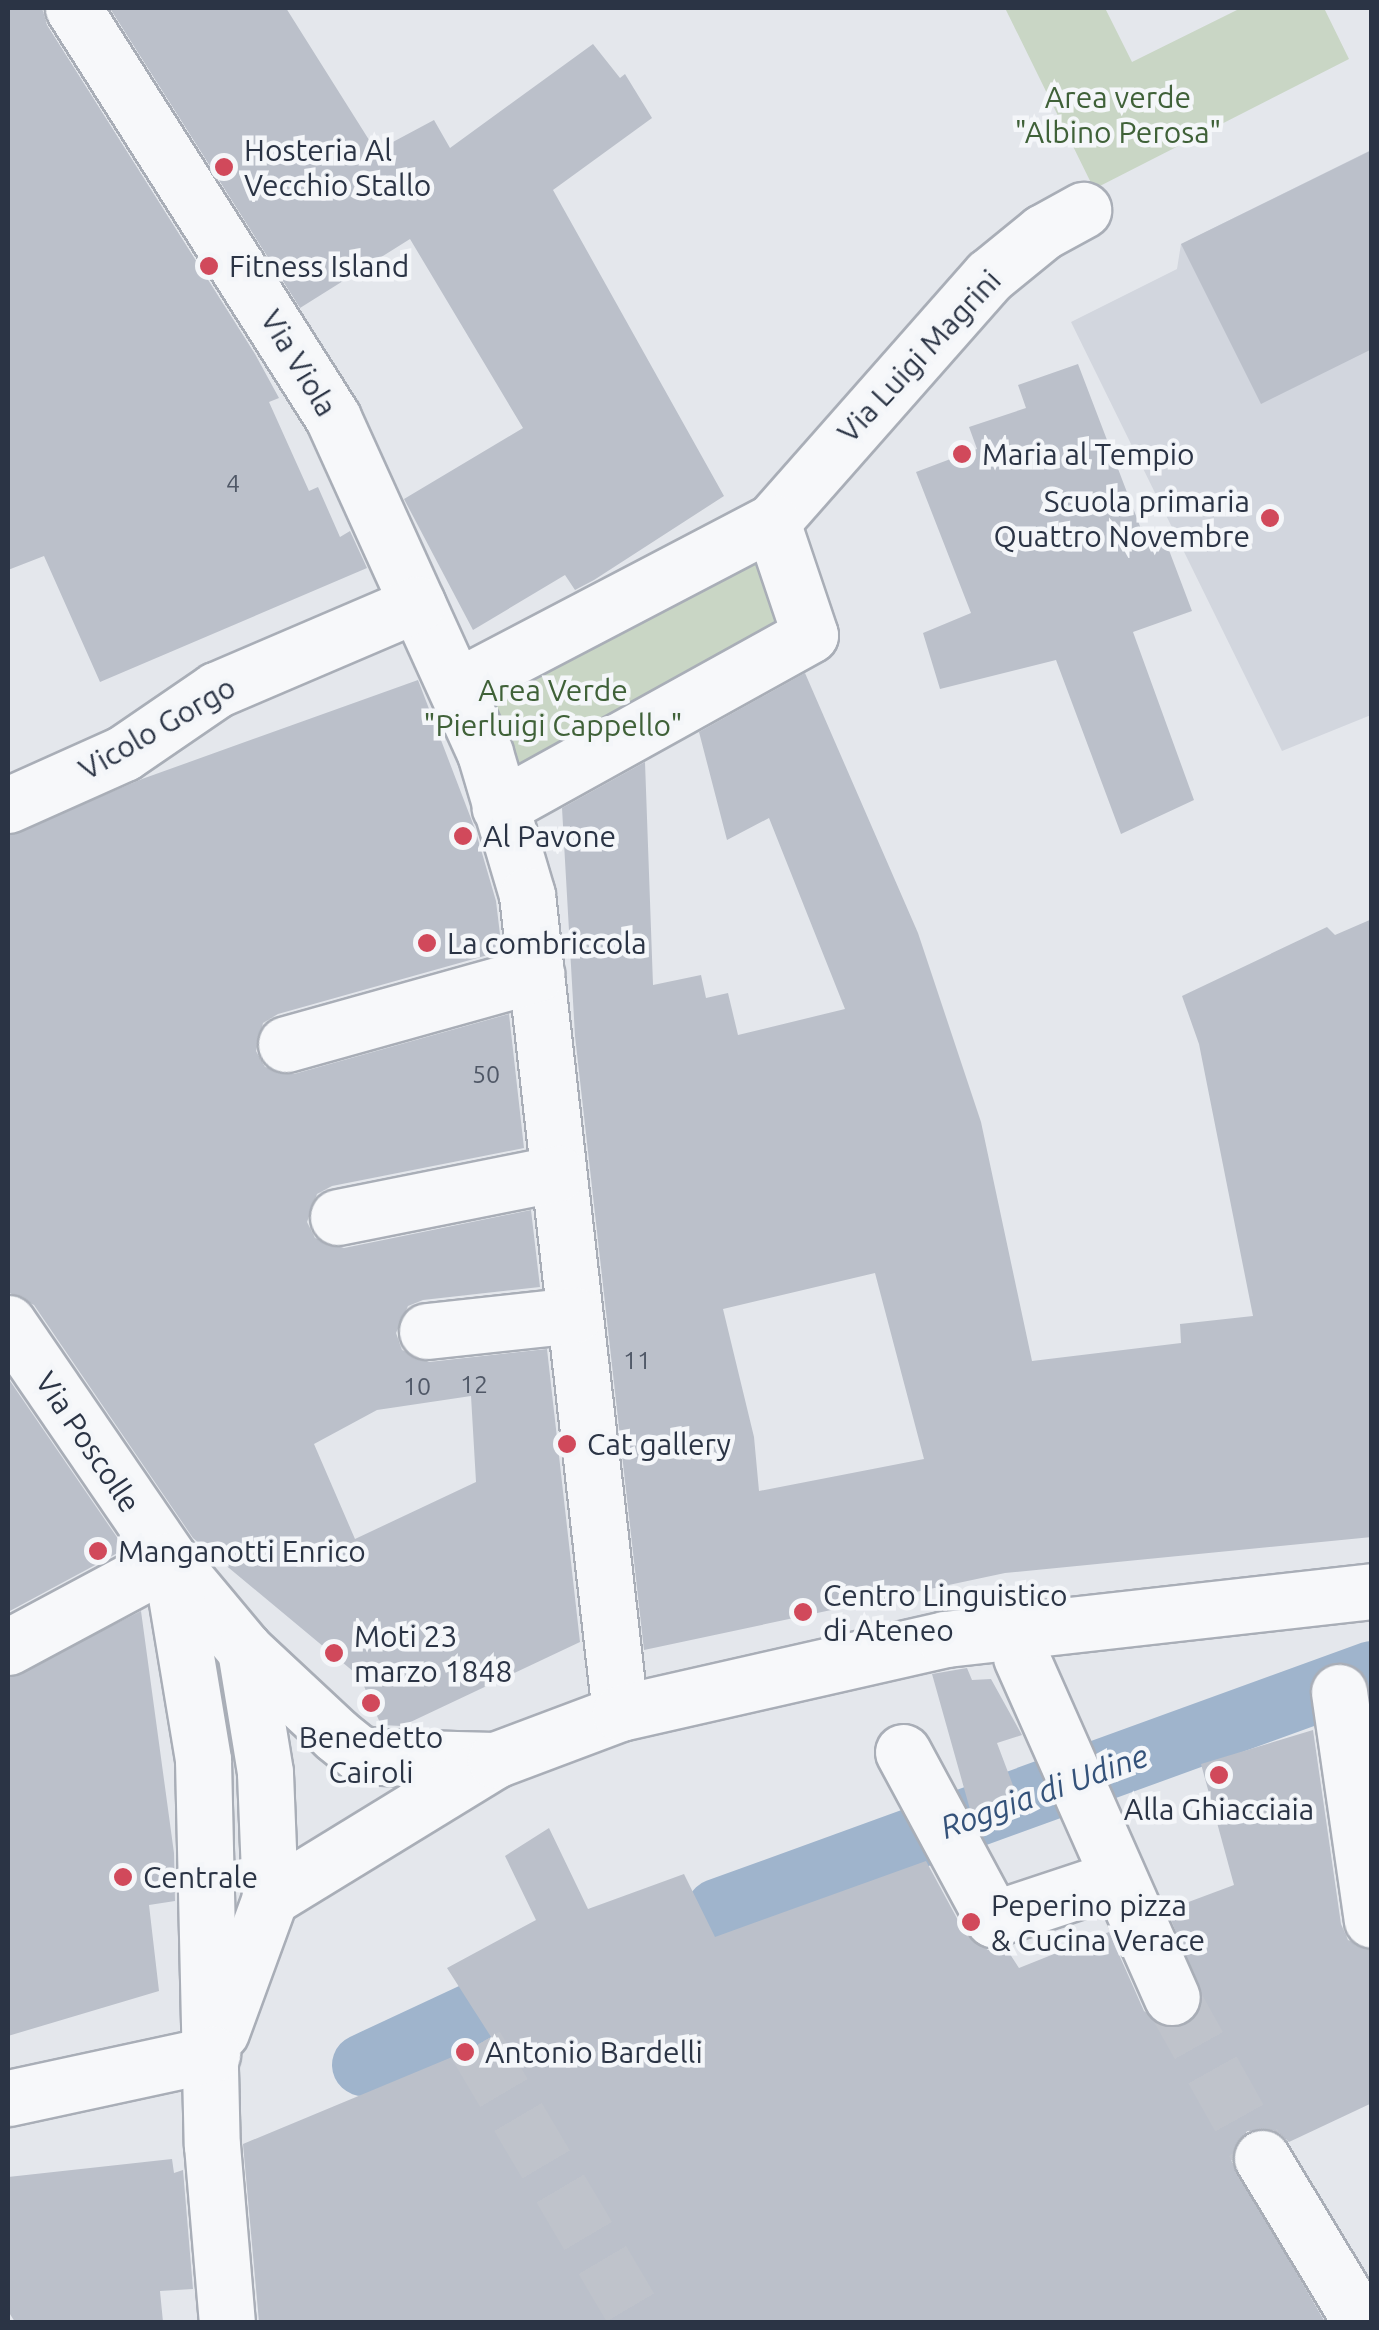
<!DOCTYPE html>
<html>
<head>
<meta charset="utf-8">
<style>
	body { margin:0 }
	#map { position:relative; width:1379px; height:2330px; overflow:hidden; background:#e4e7ec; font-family:Ubuntu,sans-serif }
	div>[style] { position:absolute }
	.built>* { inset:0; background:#d2d6de }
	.green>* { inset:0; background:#c9d6c5 }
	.canal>* { height:62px; margin:-31px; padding:0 31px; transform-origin:31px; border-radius:31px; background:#9fb4cc }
	.building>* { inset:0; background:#bbc0ca }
	.minor-tunnel>* { height:55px; margin-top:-27.5px; transform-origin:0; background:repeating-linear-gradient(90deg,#bfc3cb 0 55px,transparent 0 83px) }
	.roads { filter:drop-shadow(2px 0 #a9aeb7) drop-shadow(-2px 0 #a9aeb7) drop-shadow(0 2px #a9aeb7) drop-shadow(0 -2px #a9aeb7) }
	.minor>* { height:55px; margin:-27.5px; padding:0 27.5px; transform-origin:27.5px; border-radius:27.5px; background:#f7f8fa }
	.dots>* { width:28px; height:28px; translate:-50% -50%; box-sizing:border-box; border:5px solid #f4f6f9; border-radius:50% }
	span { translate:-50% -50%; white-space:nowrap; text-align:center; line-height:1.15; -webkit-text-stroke:9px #f4f6f9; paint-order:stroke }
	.number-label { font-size:25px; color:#4f5766 }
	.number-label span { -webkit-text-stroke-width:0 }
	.park-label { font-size:30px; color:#3f6138 }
	.poi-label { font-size:30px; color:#2b3445 }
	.left { translate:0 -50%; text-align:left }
	.right { translate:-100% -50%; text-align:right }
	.street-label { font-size:30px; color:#2b3445 }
	.water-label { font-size:32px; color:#34527a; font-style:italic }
	.frame { position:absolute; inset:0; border:10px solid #2b3445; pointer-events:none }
</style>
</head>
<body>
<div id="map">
	<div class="built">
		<div style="clip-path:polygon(1371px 150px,1371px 715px,1282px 751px,1071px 322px,1177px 269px,1181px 244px)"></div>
	</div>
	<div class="green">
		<div style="clip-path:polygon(1005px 8px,1105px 8px,1132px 62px,1241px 8px,1324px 8px,1349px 59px,1094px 189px)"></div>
		<div style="clip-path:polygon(772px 522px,810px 635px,500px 807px,458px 686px)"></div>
	</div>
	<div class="canal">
		<div style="left:717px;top:1910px;width:697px;rotate:-19.97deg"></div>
		<div style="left:363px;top:2065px;width:208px;rotate:-25deg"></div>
	</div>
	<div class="building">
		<div style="clip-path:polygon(8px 8px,42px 8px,47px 25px,255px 354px,279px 398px,269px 402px,309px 491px,318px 487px,340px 537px,350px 531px,367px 568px,100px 682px,44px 556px,8px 570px)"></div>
		<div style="clip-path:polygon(286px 8px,376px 151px,434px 120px,450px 148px,593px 44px,620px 78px,625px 74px,652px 118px,553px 190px,724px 496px,594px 580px,575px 590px,565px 575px,473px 630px,404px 499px,523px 428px,410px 239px,300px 308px,111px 10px)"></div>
		<div style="clip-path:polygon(1372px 150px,1372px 349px,1261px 404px,1181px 244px)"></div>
		<div style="clip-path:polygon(1078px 364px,1146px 542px,1164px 537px,1192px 611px,1133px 632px,1194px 800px,1121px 834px,1056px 660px,940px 689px,923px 633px,971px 613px,916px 472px,977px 449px,969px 427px,1026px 408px,1018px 385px)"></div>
		<div style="clip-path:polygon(evenodd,805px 673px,918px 933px,981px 1122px,1032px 1361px,1181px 1343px,1180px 1324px,1253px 1316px,1199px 1044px,1182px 996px,1327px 927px,1335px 935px,1372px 919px,1372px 1537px,1005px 1573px,644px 1650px,575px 1036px,562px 808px,645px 762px,653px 985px,701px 975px,706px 998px,728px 993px,738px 1035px,845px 1009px,769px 818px,727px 840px,699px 732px,805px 673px,875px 1273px,924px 1459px,759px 1491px,754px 1437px,723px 1309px,875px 1273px)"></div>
		<div style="clip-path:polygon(evenodd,418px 680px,475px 829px,496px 901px,502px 951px,278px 1014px,263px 1023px,256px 1051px,265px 1067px,294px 1074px,509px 1014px,524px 1148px,332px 1186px,317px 1194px,307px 1222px,315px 1238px,344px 1248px,531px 1210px,540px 1287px,423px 1300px,408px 1306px,396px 1333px,402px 1350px,429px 1362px,547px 1349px,580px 1642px,402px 1726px,381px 1725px,360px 1677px,193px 1538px,34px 1305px,8px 1292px,8px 836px,142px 779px,418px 680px,471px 1396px,476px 1482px,355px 1539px,314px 1444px,377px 1410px,471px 1396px)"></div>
		<div style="clip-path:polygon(8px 1378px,125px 1549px,8px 1612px)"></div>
		<div style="clip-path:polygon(141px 1611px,174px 1853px,175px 1901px,149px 1905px,159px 1991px,8px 2036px,8px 1678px)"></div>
		<div style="clip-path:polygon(967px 1668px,972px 1680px,991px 1679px,1022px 1735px,997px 1743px,1017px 1796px,971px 1813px,932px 1674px)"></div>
		<div style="clip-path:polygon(1313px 1730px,1341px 1924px,1348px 1940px,1372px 1950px,1372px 2103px,1289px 2142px,1276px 2130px,1247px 2131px,1231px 2160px,1325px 2322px,259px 2322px,243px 2144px,493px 2040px,447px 1968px,536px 1920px,505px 1856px,549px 1828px,588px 1909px,684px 1874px,715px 1937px,926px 1861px,966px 1935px,988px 1950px,1006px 1948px,1019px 1968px,1109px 1932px,1144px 2011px,1170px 2028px,1197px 2016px,1203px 1999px,1167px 1910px,1234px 1885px,1201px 1764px)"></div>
		<div style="clip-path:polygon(172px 2159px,174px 2173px,183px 2170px,193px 2289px,160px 2291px,163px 2322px,15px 2322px,8px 2311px,8px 2177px)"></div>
	</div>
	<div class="minor-tunnel">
		<div style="left:1172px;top:1997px;width:184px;rotate:60.8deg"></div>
		<div style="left:476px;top:2045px;width:321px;rotate:59.5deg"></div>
	</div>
	<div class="roads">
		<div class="minor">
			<div style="left:73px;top:8px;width:485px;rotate:57.6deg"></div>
			<div style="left:333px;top:418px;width:368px;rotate:65.6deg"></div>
			<div style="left:485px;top:753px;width:148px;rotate:73.5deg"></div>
			<div style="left:527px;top:895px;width:823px;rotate:83.51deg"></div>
			<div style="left:772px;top:522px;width:328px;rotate:-48.6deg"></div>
			<div style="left:989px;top:276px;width:70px;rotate:-39.2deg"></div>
			<div style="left:1043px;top:232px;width:46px;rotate:-28.8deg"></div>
			<div style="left:458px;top:686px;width:354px;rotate:-27.6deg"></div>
			<div style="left:772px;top:522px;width:119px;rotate:71.4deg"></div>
			<div style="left:810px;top:635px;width:355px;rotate:151deg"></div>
			<div style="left:8px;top:805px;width:127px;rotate:-24.1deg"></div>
			<div style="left:124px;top:753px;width:112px;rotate:-34.4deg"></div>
			<div style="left:216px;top:690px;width:219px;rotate:-23.2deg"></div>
			<div style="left:286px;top:1044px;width:260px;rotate:-15.6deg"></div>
			<div style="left:338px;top:1217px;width:224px;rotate:-11.3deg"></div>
			<div style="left:8px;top:1323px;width:287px;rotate:55.6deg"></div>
			<div style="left:170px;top:1560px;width:117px;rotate:50.2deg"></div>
			<div style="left:245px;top:1650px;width:125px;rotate:43deg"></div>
			<div style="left:336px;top:1735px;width:28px;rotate:39deg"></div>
			<div style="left:358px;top:1753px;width:22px;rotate:10deg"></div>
			<div style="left:380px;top:1757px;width:115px;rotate:1.5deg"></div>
			<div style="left:427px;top:1331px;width:148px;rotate:-6.2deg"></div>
			<div style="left:170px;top:1560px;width:203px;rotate:80.6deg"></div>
			<div style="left:203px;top:1760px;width:385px;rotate:88.7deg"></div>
			<div style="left:212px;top:2145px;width:178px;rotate:85.2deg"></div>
			<div style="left:8px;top:1647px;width:184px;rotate:-28.2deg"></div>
			<div style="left:1021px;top:1657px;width:372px;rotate:66.1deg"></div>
			<div style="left:1339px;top:1692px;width:230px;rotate:81.8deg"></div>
			<div style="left:903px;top:1752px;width:190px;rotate:61.7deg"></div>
			<div style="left:993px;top:1919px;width:131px;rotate:-18.3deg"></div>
			<div style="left:270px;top:1898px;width:264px;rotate:-31.5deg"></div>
			<div style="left:495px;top:1760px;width:134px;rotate:-20.6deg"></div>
			<div style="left:620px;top:1713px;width:333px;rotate:-12.8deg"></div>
			<div style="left:945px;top:1639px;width:430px;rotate:-6.4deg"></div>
			<div style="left:221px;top:2032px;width:143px;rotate:-69.9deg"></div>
			<div style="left:270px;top:1898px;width:126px;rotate:-92.3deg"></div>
			<div style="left:265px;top:1772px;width:124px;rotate:-99.3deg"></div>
			<div style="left:8px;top:2098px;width:209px;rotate:-12.2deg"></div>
			<div style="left:1262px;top:2158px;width:192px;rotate:58.9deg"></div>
		</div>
	</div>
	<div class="dots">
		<div style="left:224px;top:167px;background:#d1495b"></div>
		<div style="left:209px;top:266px;background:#d1495b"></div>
		<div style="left:962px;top:454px;background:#d1495b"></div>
		<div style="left:1270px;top:518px;background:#d1495b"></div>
		<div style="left:463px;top:836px;background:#d1495b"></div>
		<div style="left:427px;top:943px;background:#d1495b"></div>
		<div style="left:567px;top:1444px;background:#d1495b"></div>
		<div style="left:98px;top:1551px;background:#d1495b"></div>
		<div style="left:803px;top:1612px;background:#d1495b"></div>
		<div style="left:334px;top:1653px;background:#d1495b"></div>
		<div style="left:371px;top:1703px;background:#d1495b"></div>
		<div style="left:1219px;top:1775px;background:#d1495b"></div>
		<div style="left:123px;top:1877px;background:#d1495b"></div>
		<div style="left:971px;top:1922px;background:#d1495b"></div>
		<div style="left:465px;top:2052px;background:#d1495b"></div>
	</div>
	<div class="number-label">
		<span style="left:233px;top:483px">4</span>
		<span style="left:486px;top:1074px">50</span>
		<span style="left:637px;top:1360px">11</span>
		<span style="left:474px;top:1384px">12</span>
		<span style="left:417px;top:1386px">10</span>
	</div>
	<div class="park-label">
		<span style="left:1118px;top:114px">Area verde<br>"Albino Perosa"</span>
		<span style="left:553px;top:707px">Area Verde<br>"Pierluigi Cappello"</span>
	</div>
	<div class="poi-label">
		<span class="left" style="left:244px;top:167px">Hosteria Al<br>Vecchio Stallo</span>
		<span class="left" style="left:229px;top:266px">Fitness Island</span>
		<span class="left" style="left:982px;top:454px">Maria al Tempio</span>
		<span class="right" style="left:1250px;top:518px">Scuola primaria<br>Quattro Novembre</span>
		<span class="left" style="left:483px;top:836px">Al Pavone</span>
		<span class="left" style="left:447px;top:943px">La combriccola</span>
		<span class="left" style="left:587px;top:1444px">Cat gallery</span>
		<span class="left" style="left:118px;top:1551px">Manganotti Enrico</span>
		<span class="left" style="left:823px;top:1612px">Centro Linguistico<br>di Ateneo</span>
		<span class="left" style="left:354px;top:1653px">Moti 23<br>marzo 1848</span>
		<span style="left:371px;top:1754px">Benedetto<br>Cairoli</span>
		<span style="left:1219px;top:1809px">Alla Ghiacciaia</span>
		<span class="left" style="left:143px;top:1877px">Centrale</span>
		<span class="left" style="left:991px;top:1922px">Peperino pizza<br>&amp; Cucina Verace</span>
		<span class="left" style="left:485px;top:2052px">Antonio Bardelli</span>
	</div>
	<div class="street-label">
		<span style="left:919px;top:356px;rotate:-47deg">Via Luigi Magrini</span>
		<span style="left:299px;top:363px;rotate:59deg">Via Viola</span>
		<span style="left:157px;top:728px;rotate:-30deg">Vicolo Gorgo</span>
		<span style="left:88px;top:1442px;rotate:56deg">Via Poscolle</span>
	</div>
	<div class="water-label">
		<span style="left:1044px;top:1791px;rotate:-20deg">Roggia di Udine</span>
	</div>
	<div class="frame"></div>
</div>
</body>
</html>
